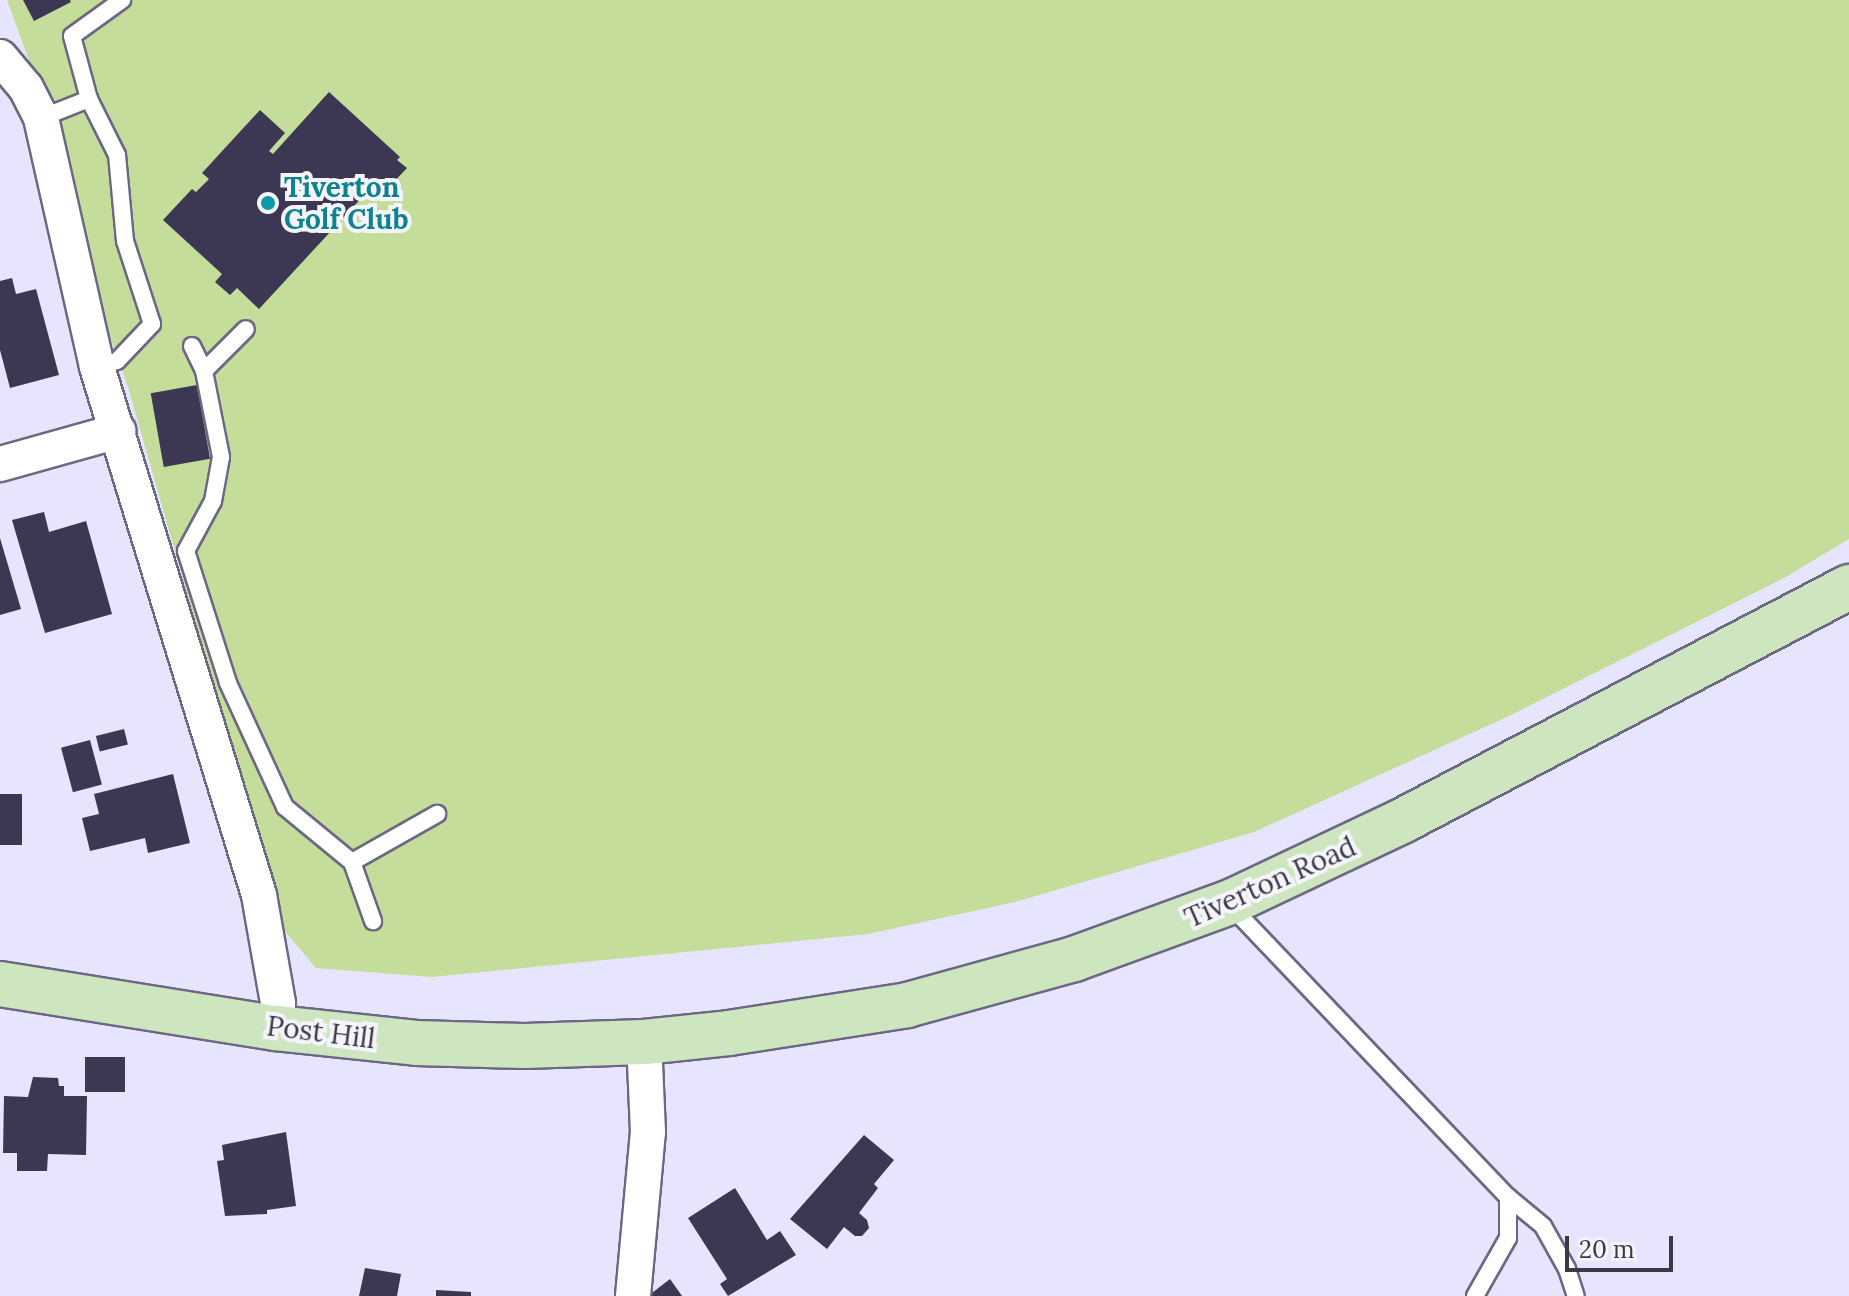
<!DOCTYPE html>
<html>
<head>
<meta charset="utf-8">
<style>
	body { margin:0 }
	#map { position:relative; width:1849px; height:1296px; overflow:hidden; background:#e7e4fe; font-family:Lora,serif }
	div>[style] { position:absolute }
	.green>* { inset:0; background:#c4dd9a }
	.building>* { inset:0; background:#3c3752; transform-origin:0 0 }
	.roads { filter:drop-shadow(2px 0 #6c6784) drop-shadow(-2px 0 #6c6784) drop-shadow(0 2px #6c6784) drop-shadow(0 -2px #6c6784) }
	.lane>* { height:16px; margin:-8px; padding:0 8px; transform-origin:8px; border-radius:8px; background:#fff }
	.street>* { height:34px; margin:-17px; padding:0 17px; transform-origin:17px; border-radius:17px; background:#fff }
	.secondary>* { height:44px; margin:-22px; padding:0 22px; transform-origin:22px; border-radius:22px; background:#cee6c0 }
	.dots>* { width:22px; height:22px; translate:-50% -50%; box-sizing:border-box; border:4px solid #f4f4fa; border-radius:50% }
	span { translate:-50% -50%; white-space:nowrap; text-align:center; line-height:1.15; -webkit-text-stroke:8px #f4f4fa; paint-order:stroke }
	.culture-label { font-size:28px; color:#0d838f; font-weight:700 }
	.left { translate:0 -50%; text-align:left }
	.street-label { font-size:28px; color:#3b3946 }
	.scale { position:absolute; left:1565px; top:1236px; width:108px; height:36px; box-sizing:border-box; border:4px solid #3b3946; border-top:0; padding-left:10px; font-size:24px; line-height:28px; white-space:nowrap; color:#3b3946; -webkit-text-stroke:6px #f4f4fa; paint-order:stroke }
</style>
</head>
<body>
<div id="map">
	<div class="green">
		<div style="clip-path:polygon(7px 0,1849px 0,1849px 539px,1784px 578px,1509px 716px,1254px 832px,1015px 902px,868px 934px,432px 977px,316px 968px,283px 929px,128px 387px,72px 230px,57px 138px)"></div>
	</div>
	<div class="building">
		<div style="clip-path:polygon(23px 0,70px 0,71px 2px,34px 21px)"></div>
		<div style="clip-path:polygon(329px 92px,400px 157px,397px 160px,407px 168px,377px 200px,368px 191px,259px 309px,237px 288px,230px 295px,215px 282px,222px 274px,163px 220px,192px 189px,196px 192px,209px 179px,202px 173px,260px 110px,285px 133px,269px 151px,273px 154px)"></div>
		<div style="clip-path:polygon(12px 278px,16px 294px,36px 289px,59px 375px,10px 388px,0 350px,0 281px)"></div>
		<div style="left:197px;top:385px;width:75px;height:47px;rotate:80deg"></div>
		<div style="clip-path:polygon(44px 512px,49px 532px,86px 521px,112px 614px,45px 633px,12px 520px)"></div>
		<div style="clip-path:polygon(0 538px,21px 609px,0 615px)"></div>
		<div style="left:124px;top:729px;width:16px;height:29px;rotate:76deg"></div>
		<div style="left:90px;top:740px;width:46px;height:30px;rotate:75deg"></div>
		<div style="clip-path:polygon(173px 774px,190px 843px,148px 853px,145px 838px,90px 851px,82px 818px,99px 814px,94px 794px)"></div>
		<div style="left:0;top:794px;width:22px;height:51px"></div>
		<div style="left:85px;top:1057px;width:40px;height:35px"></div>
		<div style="clip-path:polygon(33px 1077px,58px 1078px,59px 1086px,64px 1086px,64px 1096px,87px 1096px,86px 1155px,48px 1154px,47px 1171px,17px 1171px,17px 1153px,3px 1153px,4px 1096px,28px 1097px)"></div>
		<div style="clip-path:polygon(286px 1132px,296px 1206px,267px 1210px,267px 1214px,225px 1216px,217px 1161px,224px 1160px,222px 1145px)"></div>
		<div style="clip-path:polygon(864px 1135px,894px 1160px,874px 1184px,878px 1188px,859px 1213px,867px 1220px,869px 1228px,862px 1236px,855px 1236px,844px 1227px,827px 1249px,790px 1219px)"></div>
		<div style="clip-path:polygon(735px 1188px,767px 1240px,780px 1231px,796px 1255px,728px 1296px,720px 1284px,727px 1279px,688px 1218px)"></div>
		<div style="clip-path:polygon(365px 1268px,401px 1274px,397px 1296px,359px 1296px)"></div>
		<div style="clip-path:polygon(670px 1279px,682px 1296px,648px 1296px)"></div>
		<div style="clip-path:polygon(436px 1290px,471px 1292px,471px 1296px,436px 1296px)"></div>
	</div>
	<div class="roads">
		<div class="lane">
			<div style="left:41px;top:118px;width:52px;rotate:-21.6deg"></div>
			<div style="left:192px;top:346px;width:28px;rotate:64deg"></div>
			<div style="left:204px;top:371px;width:59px;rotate:-45deg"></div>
			<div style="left:97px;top:367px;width:21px;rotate:-17deg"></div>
			<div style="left:117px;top:361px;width:51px;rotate:-46.6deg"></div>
			<div style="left:152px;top:324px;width:87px;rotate:-108deg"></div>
			<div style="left:125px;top:241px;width:86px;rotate:-95.3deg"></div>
			<div style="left:117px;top:155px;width:63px;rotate:-116.6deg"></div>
			<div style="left:89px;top:99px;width:65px;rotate:-105.1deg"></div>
			<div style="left:72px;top:36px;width:62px;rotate:-35.8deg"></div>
			<div style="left:204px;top:371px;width:88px;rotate:78.8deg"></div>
			<div style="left:221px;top:457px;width:45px;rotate:100.3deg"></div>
			<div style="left:213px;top:501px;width:57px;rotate:118.4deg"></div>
			<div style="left:186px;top:551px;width:139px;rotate:72.3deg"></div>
			<div style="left:228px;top:683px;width:136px;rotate:65.3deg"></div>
			<div style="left:285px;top:807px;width:87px;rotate:39.4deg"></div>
			<div style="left:352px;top:862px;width:63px;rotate:70.4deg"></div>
			<div style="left:352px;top:862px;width:98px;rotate:-29.5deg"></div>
			<div style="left:1234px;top:902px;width:19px;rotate:62deg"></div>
			<div style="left:1243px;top:919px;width:384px;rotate:46.4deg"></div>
			<div style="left:1508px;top:1197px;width:41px;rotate:90deg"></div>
			<div style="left:1508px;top:1238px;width:67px;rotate:119.6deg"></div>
			<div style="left:1508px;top:1197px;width:45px;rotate:39.6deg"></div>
			<div style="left:1543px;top:1226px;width:49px;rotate:60.8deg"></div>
			<div style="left:1567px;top:1269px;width:28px;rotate:72deg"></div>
		</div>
		<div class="street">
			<div style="left:0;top:57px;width:40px;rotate:50deg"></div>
			<div style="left:26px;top:88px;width:34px;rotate:63deg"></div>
			<div style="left:41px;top:118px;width:255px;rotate:77.3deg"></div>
			<div style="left:97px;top:367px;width:552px;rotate:72.94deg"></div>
			<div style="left:259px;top:895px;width:110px;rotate:80deg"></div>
			<div style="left:278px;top:1003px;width:25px;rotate:95deg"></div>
			<div style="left:0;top:464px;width:123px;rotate:-15.6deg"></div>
			<div style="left:633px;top:1296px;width:165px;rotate:-84.8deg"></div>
			<div style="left:648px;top:1132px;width:90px;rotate:-92.5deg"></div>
		</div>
		<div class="secondary">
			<div style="left:0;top:984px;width:279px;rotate:9.1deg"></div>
			<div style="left:276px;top:1028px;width:141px;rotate:6.1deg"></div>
			<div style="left:416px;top:1043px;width:109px;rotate:1.6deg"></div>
			<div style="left:525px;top:1046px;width:119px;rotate:-1.9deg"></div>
			<div style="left:644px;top:1042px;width:85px;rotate:-6deg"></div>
			<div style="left:729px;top:1033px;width:180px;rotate:-8.9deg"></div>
			<div style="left:907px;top:1005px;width:173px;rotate:-15.4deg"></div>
			<div style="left:1074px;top:959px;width:169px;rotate:-20deg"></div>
			<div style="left:1233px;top:901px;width:187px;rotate:-25.3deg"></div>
			<div style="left:1402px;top:821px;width:505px;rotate:-27.63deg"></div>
		</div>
	</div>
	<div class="dots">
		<div style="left:268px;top:203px;background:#0f9aa8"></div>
	</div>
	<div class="culture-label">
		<span class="left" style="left:284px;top:203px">Tiverton<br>Golf Club</span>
	</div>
	<div class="street-label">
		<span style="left:1270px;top:882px;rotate:-24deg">Tiverton Road</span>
		<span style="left:321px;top:1032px;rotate:7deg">Post Hill</span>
	</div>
	<div class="scale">20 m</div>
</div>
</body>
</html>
